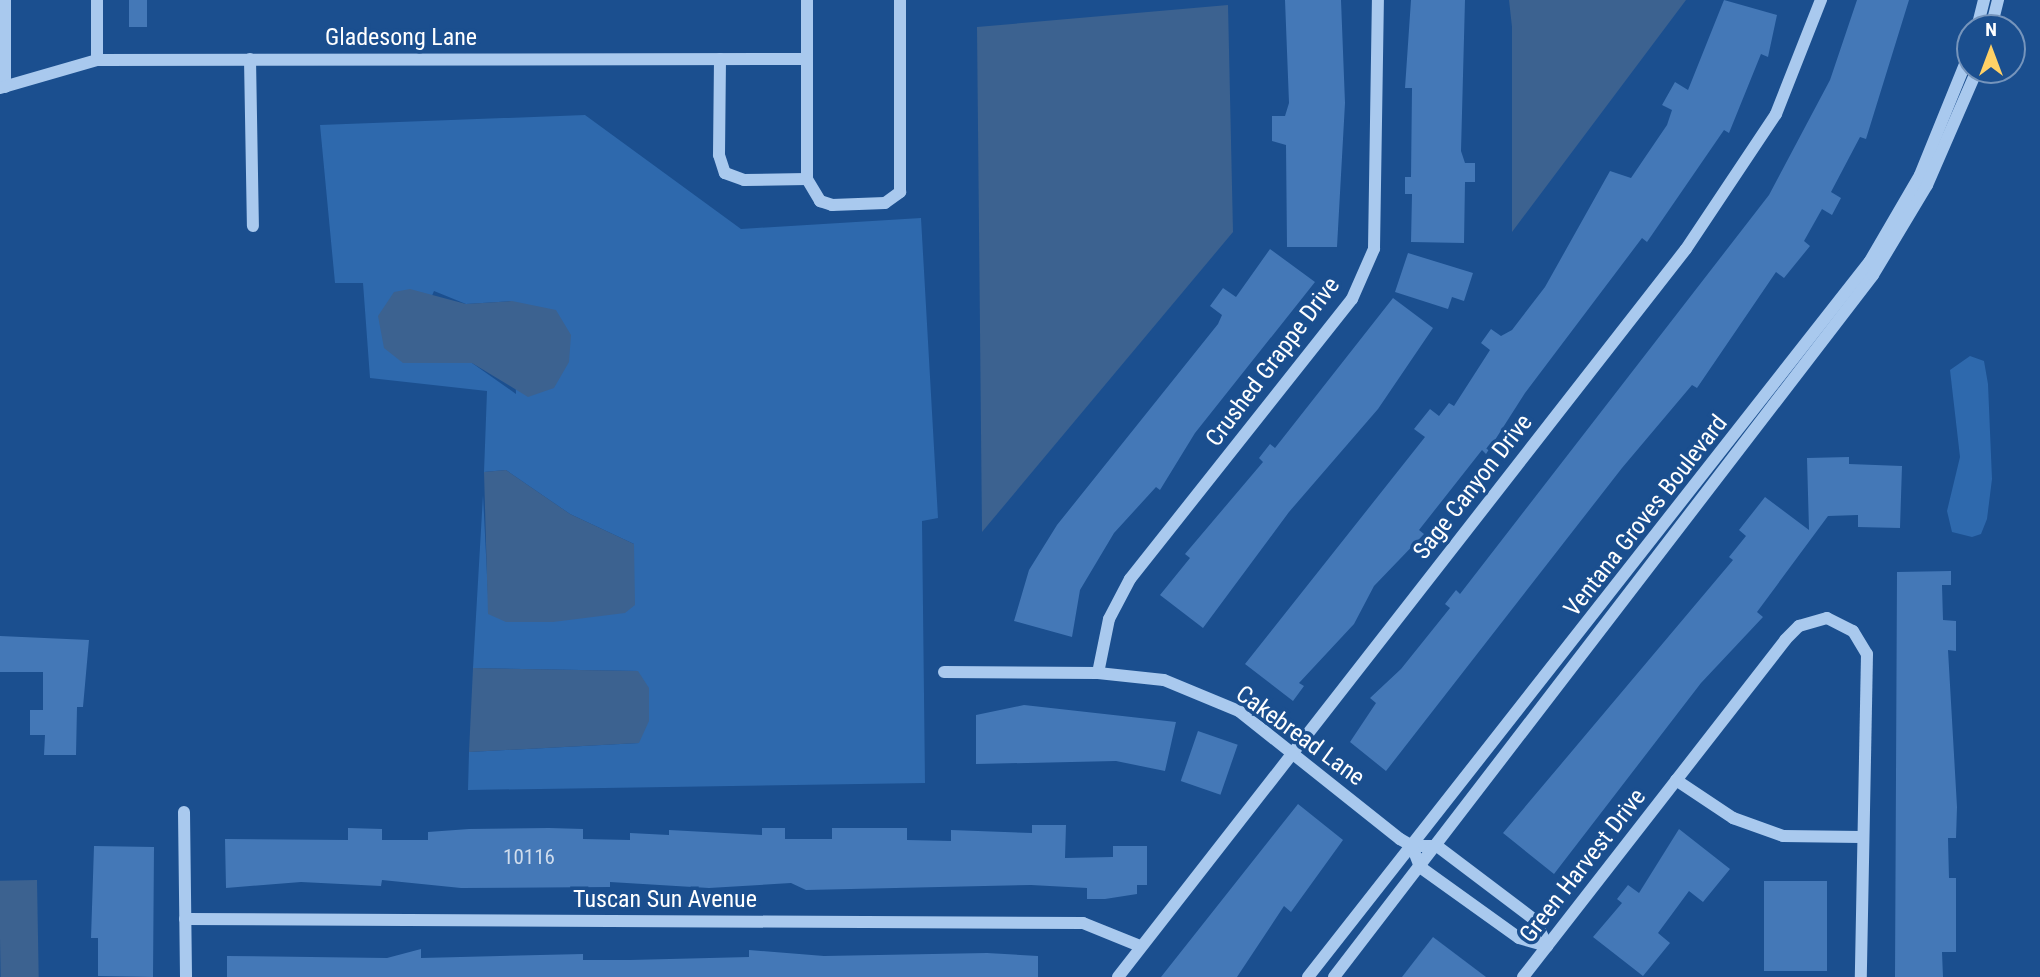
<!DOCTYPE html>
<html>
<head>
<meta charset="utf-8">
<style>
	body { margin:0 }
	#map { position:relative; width:2040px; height:977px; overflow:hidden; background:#1b4f8f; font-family:"Roboto Condensed",sans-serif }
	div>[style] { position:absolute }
	.green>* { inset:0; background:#2e69ad }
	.water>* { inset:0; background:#3c6290; transform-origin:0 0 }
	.building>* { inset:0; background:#4478b7; transform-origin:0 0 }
	.minor>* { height:12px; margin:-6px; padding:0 6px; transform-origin:6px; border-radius:6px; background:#a9c9ee }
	span { translate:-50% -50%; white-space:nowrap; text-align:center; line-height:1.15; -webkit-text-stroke:7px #1b4f8f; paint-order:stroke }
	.number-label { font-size:21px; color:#d0dded }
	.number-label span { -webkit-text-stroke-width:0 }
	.street-label { font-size:24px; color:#fff }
	.north { position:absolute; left:1956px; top:14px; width:70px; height:70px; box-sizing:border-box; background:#1b4f8f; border:2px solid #7695bc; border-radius:50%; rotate:0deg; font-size:19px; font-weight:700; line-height:28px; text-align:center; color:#fff }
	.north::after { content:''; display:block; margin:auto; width:24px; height:32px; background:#ffd166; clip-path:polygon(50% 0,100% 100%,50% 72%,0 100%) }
</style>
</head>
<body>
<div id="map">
	<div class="green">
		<div style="clip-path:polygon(evenodd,585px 115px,741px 229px,921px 218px,938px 518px,922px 521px,925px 783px,468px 790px,469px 752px,639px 743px,638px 671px,473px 668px,483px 495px,489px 614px,634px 544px,570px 514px,506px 470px,484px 472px,487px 391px,370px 378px,363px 283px,335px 283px,320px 125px,585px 115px,434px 291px,466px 304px,512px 301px,516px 394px,472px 363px,403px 363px,434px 291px)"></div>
		<div style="clip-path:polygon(1970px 356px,1984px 361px,1988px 384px,1992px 479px,1987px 519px,1981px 534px,1972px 537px,1952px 532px,1947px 511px,1960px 457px,1950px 370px)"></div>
	</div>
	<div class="water">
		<div style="clip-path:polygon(1509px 0,1686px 0,1512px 232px,1512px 27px)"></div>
		<div style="clip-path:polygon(1228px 5px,1233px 232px,982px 532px,977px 27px)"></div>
		<div style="clip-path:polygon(410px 289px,466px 304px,512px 301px,556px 310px,571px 335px,569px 362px,554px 388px,528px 397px,472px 363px,403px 363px,384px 348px,378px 316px,394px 292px)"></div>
		<div style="clip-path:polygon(506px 470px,570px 514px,634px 544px,635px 605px,625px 613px,553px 622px,506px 622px,488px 614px,484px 472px)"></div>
		<div style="clip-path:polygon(473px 668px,638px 671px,649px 688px,649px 721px,639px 743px,469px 752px)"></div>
		<div style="left:37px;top:880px;width:97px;height:38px;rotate:89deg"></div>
	</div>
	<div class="building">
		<div style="left:129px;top:0;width:18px;height:27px"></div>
		<div style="clip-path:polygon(1285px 0,1341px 0,1345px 103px,1337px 247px,1287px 247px,1286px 145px,1272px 141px,1272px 116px,1285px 116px,1289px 103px)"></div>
		<div style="clip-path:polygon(1411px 0,1465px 0,1461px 151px,1465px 163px,1475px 163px,1475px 182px,1465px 182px,1464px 243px,1411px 242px,1412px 194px,1405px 194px,1405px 177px,1411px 177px,1412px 88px,1405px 88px)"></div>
		<div style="clip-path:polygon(1724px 0,1777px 15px,1768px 57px,1761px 54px,1729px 133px,1724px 130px,1647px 242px,1642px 238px,1525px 393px,1486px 454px,1482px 450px,1419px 530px,1424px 534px,1374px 586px,1354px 624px,1299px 683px,1304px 686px,1293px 701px,1245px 664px,1425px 437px,1414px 429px,1430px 409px,1439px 416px,1449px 403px,1454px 406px,1490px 350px,1481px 343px,1491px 329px,1501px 336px,1512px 330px,1545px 287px,1610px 171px,1631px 178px,1667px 125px,1672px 110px,1662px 105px,1675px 82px,1688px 90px)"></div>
		<div style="clip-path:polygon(1857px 0,1909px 0,1866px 139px,1860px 137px,1831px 192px,1841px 198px,1832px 215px,1822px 209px,1804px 241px,1810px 246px,1784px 278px,1776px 272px,1697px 388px,1692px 385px,1622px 468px,1386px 771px,1350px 742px,1376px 703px,1370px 698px,1401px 669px,1450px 608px,1445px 604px,1456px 590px,1460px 594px,1769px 195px,1830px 80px)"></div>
		<div style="clip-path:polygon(1270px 249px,1315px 282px,1195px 433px,1160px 490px,1156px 487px,1114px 533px,1080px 590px,1072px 637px,1014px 621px,1029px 570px,1057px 525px,1218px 324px,1222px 315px,1210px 306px,1223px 288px,1236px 297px)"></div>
		<div style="clip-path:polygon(1408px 253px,1473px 273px,1464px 301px,1452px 297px,1448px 309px,1395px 292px)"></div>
		<div style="clip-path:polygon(1393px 298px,1433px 328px,1378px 409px,1289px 512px,1203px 628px,1160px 595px,1190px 558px,1185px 554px,1263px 462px,1259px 458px,1270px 444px,1275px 448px)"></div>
		<div style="clip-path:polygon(1849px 457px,1849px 464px,1902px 466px,1900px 528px,1858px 527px,1858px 515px,1828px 516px,1757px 612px,1763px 617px,1701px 683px,1554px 874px,1503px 833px,1733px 560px,1729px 557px,1746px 536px,1739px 530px,1765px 497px,1809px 530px,1807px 458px)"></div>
		<div style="clip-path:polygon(1951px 571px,1951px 585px,1942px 585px,1943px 620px,1956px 621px,1956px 651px,1948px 650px,1957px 807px,1956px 838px,1948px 838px,1949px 878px,1956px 878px,1956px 952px,1942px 952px,1943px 977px,1895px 977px,1897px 572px)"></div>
		<div style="clip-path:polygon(0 636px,89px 640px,83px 707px,77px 707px,76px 755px,44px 755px,45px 735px,30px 735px,30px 710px,43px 710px,43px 672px,0 672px)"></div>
		<div style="clip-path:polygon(1024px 705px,1176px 722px,1165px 771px,1116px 761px,976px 764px,976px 715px)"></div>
		<div style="left:1198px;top:731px;width:42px;height:53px;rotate:19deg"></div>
		<div style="clip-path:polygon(1298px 804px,1343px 840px,1291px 912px,1284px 906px,1237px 977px,1161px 977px)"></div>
		<div style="clip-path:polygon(1032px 825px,1066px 825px,1065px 858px,1113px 857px,1113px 846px,1147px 846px,1147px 885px,1137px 885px,1137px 894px,1105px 899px,1087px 899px,1087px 888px,1031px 885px,806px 890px,791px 883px,709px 888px,610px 882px,610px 887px,461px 888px,382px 880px,381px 886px,301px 882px,226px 888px,225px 839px,348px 840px,348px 828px,382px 829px,382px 840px,428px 840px,428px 832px,469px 829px,549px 828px,583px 829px,583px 839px,630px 840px,630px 833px,669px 835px,669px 830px,762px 835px,762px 828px,785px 828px,785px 839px,832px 839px,832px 828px,907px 828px,907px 840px,951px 841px,951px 830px,1032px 833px)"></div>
		<div style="clip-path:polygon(1679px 829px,1730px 869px,1703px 902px,1689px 891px,1658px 933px,1670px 943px,1643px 976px,1593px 937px,1622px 903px,1617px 899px,1628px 885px,1639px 893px)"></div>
		<div style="clip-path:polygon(94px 846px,154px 847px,153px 977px,98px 976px,98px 938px,91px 938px)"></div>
		<div style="left:1764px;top:881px;width:63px;height:90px"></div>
		<div style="clip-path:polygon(1433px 937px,1486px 977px,1402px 977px)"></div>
		<div style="clip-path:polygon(421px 949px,421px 958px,583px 954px,583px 960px,630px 960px,749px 957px,749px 950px,824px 956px,987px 953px,1038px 956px,1038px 977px,227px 977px,227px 956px,387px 958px)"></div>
	</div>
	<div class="minor">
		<div style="left:5px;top:0;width:87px;rotate:90deg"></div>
		<div style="left:97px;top:0;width:60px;rotate:90deg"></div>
		<div style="left:807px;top:0;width:179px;rotate:90deg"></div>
		<div style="left:807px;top:179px;width:26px;rotate:59deg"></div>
		<div style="left:820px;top:201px;width:13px;rotate:18deg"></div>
		<div style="left:832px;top:205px;width:53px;rotate:-2.2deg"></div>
		<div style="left:885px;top:203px;width:19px;rotate:-36deg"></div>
		<div style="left:900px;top:192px;width:192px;rotate:-90deg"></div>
		<div style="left:1977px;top:28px;width:29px;rotate:-76deg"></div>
		<div style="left:1991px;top:28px;width:29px;rotate:-76deg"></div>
		<div style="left:250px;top:59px;width:167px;rotate:89deg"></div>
		<div style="left:720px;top:59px;width:96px;rotate:90.6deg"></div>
		<div style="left:719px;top:155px;width:19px;rotate:72deg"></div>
		<div style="left:725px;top:173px;width:20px;rotate:20deg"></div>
		<div style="left:744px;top:180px;width:63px;rotate:-0.9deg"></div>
		<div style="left:0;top:88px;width:101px;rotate:-16.1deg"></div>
		<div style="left:97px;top:60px;width:710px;rotate:-0.08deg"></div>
		<div style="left:944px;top:672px;width:154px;rotate:0.4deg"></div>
		<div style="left:1098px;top:673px;width:66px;rotate:6.1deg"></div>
		<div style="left:1164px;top:680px;width:81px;rotate:22.5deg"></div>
		<div style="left:1239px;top:711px;width:206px;rotate:38.5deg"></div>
		<div style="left:1400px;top:839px;width:14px;rotate:30deg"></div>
		<div style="left:1412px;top:846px;width:25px"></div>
		<div style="left:1437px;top:846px;width:123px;rotate:37.1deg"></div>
		<div style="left:1535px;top:920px;width:29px;rotate:65deg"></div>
		<div style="left:1098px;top:673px;width:55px;rotate:-78.5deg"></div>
		<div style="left:1109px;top:619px;width:45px;rotate:-62.3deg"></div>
		<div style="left:1130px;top:579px;width:357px;rotate:-51.6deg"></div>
		<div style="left:1352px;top:299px;width:55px;rotate:-66.3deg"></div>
		<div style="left:1374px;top:249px;width:249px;rotate:-89.1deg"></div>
		<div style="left:1676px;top:780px;width:69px;rotate:33.7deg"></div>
		<div style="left:1733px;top:818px;width:53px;rotate:19.8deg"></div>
		<div style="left:1783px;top:836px;width:78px;rotate:0.7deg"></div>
		<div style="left:184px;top:812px;width:165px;rotate:89.3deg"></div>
		<div style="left:1412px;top:846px;width:22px;rotate:69deg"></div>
		<div style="left:1420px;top:867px;width:122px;rotate:35.6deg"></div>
		<div style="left:1519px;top:938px;width:29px;rotate:16deg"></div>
		<div style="left:185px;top:919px;width:898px;rotate:0.26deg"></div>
		<div style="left:1083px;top:923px;width:61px;rotate:22deg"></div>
		<div style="left:1118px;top:977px;width:923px;rotate:-52.04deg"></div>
		<div style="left:1686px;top:249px;width:162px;rotate:-56.3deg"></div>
		<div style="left:1776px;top:114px;width:123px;rotate:-68.5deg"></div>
		<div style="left:1308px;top:977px;width:910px;rotate:-51.87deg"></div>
		<div style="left:1870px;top:261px;width:99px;rotate:-59.8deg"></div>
		<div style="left:1920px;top:175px;width:133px;rotate:-67.9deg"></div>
		<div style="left:1334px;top:977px;width:885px;rotate:-52.48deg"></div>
		<div style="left:1873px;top:275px;width:105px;rotate:-59deg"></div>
		<div style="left:1927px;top:185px;width:125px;rotate:-66.5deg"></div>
		<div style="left:1523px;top:977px;width:427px;rotate:-52.1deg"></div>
		<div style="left:1785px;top:640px;width:20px;rotate:-45deg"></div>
		<div style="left:1799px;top:626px;width:29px;rotate:-16deg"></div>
		<div style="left:1827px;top:618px;width:29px;rotate:27deg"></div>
		<div style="left:1853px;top:631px;width:27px;rotate:59deg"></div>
		<div style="left:1867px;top:654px;width:323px;rotate:91.1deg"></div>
	</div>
	<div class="number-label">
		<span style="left:529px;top:857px">10116</span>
	</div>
	<div class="street-label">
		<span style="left:401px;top:38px">Gladesong Lane</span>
		<span style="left:1273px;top:362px;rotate:-53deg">Crushed Grappe Drive</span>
		<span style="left:1473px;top:487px;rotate:-52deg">Sage Canyon Drive</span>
		<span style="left:1646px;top:516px;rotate:-52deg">Ventana Groves Boulevard</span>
		<span style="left:1300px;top:736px;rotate:36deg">Cakebread Lane</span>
		<span style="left:1583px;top:866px;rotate:-52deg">Green Harvest Drive</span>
		<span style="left:665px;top:900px">Tuscan Sun Avenue</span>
	</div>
	<div class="north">N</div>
</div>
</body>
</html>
